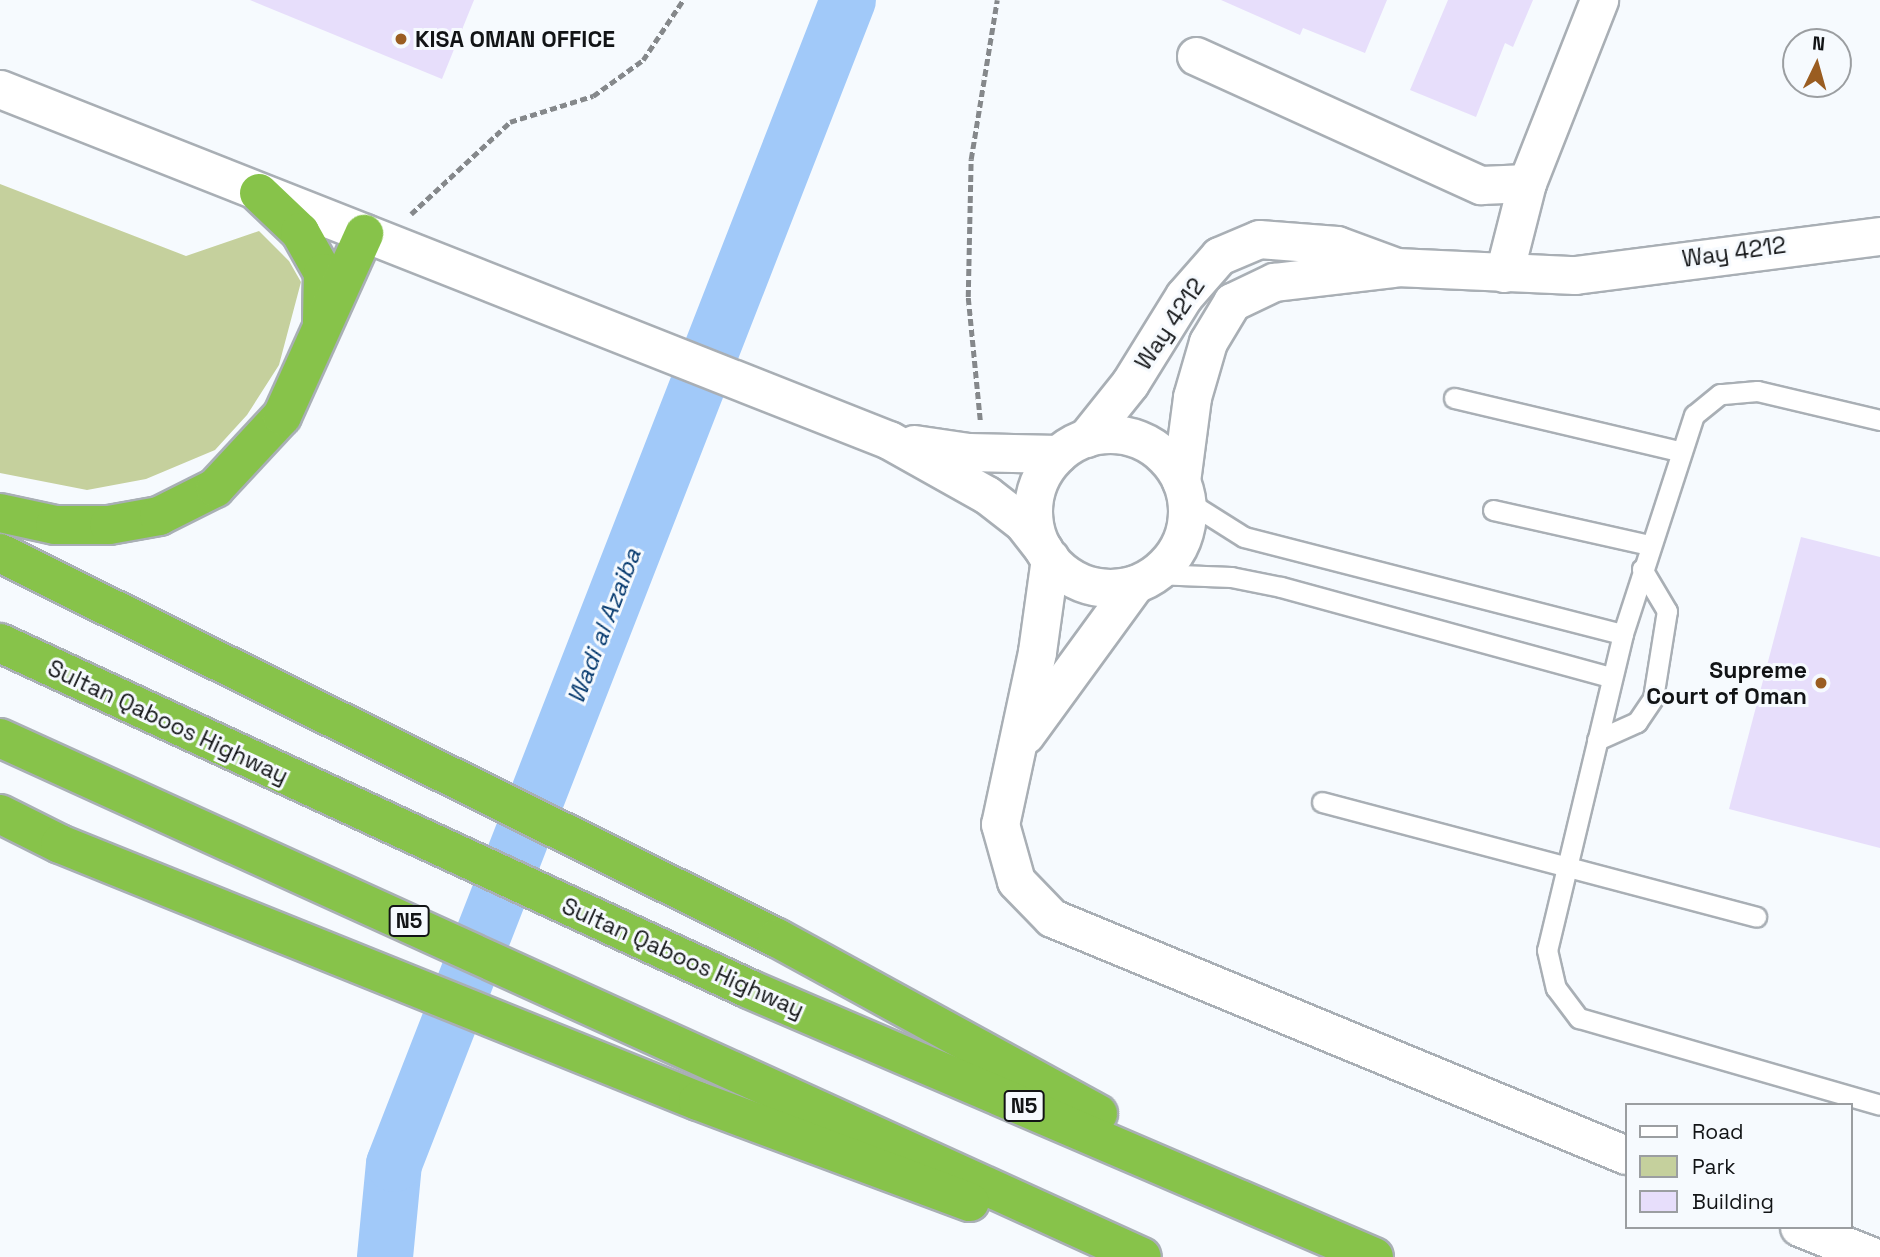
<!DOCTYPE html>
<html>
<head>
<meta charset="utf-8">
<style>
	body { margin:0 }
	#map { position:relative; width:1880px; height:1257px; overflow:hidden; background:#f6fafe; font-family:"Space Grotesk",sans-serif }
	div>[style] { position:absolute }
	.green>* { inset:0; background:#c5d09d }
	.river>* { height:56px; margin:-28px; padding:0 28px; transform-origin:28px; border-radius:28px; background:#a1c9f9 }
	.building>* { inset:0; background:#e7defb }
	.path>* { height:4.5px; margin-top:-2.25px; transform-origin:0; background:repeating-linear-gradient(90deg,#85888b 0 7px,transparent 0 10.5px) }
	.roads { filter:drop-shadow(2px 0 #a9afb5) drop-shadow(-2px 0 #a9afb5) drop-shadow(0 2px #a9afb5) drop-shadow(0 -2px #a9afb5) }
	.lane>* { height:19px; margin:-9.5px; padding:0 9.5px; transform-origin:9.5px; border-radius:9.5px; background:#fff }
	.street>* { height:37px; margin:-18.5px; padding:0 18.5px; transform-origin:18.5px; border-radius:18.5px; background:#fff }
	.street>.ring { margin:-18.5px; padding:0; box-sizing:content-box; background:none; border:37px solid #fff; border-radius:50% }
	.highway>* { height:38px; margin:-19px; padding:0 19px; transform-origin:19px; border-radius:19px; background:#87c34a }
	.dots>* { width:19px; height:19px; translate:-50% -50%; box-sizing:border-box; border:4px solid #f6fafe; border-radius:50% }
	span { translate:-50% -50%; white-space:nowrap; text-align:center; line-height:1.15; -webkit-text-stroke:6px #f6fafe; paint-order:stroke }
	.shield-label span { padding:2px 5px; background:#f6fafe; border:2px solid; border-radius:5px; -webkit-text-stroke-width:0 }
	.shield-label { font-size:21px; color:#121416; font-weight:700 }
	.poi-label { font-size:23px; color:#121416; font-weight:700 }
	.left { translate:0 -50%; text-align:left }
	.right { translate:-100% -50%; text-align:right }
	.street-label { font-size:23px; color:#121416 }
	.water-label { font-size:24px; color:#05396e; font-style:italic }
	.legend { position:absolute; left:1625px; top:1103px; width:228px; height:126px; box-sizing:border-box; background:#f6fafe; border:2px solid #9b9ea1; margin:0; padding:9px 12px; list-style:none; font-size:21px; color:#121416 }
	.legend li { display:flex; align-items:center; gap:14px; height:35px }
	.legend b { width:35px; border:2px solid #9b9ea1 }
	.north { position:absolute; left:1782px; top:28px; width:70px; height:70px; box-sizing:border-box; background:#f6fafe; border:2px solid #9b9ea1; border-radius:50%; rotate:5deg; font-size:19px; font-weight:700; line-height:28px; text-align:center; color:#121416 }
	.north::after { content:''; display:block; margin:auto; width:24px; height:32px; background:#9a5d21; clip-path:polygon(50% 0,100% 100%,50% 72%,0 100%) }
</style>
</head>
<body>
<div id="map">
	<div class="green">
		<div style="clip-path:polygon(0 184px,186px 256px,259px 231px,289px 261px,301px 282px,279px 365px,247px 415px,215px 450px,146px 479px,87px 490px,0 473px)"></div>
	</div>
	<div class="river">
		<div style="left:385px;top:1257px;width:93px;rotate:-84.5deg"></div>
		<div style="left:394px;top:1164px;width:1249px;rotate:-68.69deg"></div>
	</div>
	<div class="building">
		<div style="clip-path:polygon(250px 0,474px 0,442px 79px)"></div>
		<div style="clip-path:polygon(1221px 0,1387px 0,1365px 53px,1303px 28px,1300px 35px)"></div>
		<div style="clip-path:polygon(1448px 0,1533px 0,1513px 47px,1505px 43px,1476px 117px,1410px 90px)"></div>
		<div style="clip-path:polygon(1801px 537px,1880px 557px,1880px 848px,1729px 809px)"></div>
	</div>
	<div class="path">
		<div style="left:411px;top:214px;width:135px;rotate:-42.9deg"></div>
		<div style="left:510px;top:122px;width:87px;rotate:-17.4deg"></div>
		<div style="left:593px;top:96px;width:62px;rotate:-35.8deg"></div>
		<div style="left:643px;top:60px;width:72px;rotate:-56.3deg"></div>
		<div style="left:980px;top:420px;width:124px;rotate:-95.6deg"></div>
		<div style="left:968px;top:297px;width:138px;rotate:-88.8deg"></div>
		<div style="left:971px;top:159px;width:161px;rotate:-80.7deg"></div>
	</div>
	<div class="roads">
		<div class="lane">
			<div style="left:1454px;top:398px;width:230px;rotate:13.3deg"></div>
			<div style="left:1880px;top:420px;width:126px;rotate:-166.7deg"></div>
			<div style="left:1757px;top:391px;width:37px;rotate:175deg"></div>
			<div style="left:1720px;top:394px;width:33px;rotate:141deg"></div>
			<div style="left:1694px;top:415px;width:230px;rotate:108deg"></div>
			<div style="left:1623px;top:634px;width:325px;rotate:103.5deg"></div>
			<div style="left:1547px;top:950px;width:39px;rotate:77deg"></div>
			<div style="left:1556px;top:988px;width:38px;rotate:53deg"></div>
			<div style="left:1579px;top:1018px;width:313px;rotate:16.1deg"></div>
			<div style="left:1187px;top:501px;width:67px;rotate:32.3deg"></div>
			<div style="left:1244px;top:537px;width:391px;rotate:14.4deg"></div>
			<div style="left:1493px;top:510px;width:160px;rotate:12.6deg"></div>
			<div style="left:1154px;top:574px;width:77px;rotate:2.2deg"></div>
			<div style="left:1231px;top:577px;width:51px;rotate:11.3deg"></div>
			<div style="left:1281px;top:587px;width:342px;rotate:15.3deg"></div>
			<div style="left:1597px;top:740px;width:44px;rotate:-24.2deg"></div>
			<div style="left:1637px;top:722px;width:29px;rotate:-56deg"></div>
			<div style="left:1653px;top:698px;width:88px;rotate:-80.9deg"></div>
			<div style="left:1667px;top:611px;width:49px;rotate:-120.8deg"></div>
			<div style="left:1322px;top:802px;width:449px;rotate:14.8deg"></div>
		</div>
		<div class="street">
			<div style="left:1196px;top:56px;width:313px;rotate:24.4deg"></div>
			<div style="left:1481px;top:185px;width:46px;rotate:-2.5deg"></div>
			<div style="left:1527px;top:183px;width:197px;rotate:-68.5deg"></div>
			<div style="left:0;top:89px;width:956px;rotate:21.55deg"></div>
			<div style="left:889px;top:440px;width:112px;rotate:29.3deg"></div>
			<div style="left:987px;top:495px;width:46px;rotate:37.9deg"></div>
			<div style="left:1023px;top:523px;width:34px;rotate:52deg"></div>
			<div style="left:1504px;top:273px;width:93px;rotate:-75.7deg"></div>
			<div class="ring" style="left:1033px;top:434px;width:117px;height:117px"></div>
			<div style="left:1086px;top:438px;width:70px;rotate:-51.3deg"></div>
			<div style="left:1130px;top:383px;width:102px;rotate:-58.2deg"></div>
			<div style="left:1184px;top:296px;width:53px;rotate:-48.8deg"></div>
			<div style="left:1219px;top:256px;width:43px;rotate:-23deg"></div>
			<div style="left:1259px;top:239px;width:78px;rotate:4.4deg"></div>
			<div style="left:1337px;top:245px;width:63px;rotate:20.4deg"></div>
			<div style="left:1396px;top:267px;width:179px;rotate:2.6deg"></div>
			<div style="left:1575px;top:275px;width:307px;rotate:-7.3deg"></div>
			<div style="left:914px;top:444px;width:55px;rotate:8.4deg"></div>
			<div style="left:968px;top:452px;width:90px;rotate:1.3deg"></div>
			<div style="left:1181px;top:481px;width:85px;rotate:-82.5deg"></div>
			<div style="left:1192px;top:397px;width:57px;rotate:-73.8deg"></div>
			<div style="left:1208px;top:342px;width:47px;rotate:-59deg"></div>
			<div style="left:1232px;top:302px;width:47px;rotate:-25.5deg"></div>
			<div style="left:1274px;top:282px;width:120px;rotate:-6.7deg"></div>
			<div style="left:1050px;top:558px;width:95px;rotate:97.9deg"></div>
			<div style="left:1037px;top:652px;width:176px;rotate:102.1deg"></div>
			<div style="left:1000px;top:824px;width:59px;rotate:74.3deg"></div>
			<div style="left:1016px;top:881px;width:52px;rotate:45.8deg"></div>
			<div style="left:1052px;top:918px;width:621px;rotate:22.44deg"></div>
			<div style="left:1025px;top:735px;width:187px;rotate:-53.9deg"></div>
			<div style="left:1799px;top:1227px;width:81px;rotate:21.8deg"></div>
		</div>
		<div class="highway">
			<div style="left:259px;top:193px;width:57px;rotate:43.6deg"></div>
			<div style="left:300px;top:232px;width:47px;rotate:60.7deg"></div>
			<div style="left:323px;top:273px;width:48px;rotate:91.2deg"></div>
			<div style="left:0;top:513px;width:56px;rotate:12.3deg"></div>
			<div style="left:55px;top:525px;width:54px"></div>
			<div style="left:109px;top:525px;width:51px;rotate:-10.2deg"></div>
			<div style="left:159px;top:516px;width:63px;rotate:-26.6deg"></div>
			<div style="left:215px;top:488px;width:98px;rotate:-47.1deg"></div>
			<div style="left:282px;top:416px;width:200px;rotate:-65.7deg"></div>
			<div style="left:0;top:553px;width:867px;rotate:26.36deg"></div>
			<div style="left:777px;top:938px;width:366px;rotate:28.7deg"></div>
			<div style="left:0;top:643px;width:825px;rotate:24.79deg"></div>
			<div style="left:749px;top:989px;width:680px;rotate:23.21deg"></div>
			<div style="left:0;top:738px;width:1254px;rotate:24.44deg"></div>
			<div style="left:0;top:814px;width:67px;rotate:26.6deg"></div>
			<div style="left:60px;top:844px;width:688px;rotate:21.94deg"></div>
			<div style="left:698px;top:1101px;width:290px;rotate:20.4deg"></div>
		</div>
	</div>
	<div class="dots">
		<div style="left:401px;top:39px;background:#9a5d21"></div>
		<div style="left:1821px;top:683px;background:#9a5d21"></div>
	</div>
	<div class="shield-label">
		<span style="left:409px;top:921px">N5</span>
		<span style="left:1024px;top:1106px">N5</span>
	</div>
	<div class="poi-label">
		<span class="left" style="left:415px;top:39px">KISA OMAN OFFICE</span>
		<span class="right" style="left:1807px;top:683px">Supreme<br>Court of Oman</span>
	</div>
	<div class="street-label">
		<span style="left:1734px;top:252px;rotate:-8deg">Way 4212</span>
		<span style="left:1170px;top:324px;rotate:-56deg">Way 4212</span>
		<span style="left:168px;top:722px;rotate:25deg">Sultan Qaboos Highway</span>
		<span style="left:683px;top:958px;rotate:24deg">Sultan Qaboos Highway</span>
	</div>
	<div class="water-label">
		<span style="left:604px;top:626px;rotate:-69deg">Wadi al Azaiba</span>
	</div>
	<ul class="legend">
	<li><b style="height:9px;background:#fff"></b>Road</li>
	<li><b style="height:19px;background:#c5d09d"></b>Park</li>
	<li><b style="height:19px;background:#e7defb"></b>Building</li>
	</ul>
	<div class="north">N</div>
</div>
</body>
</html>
